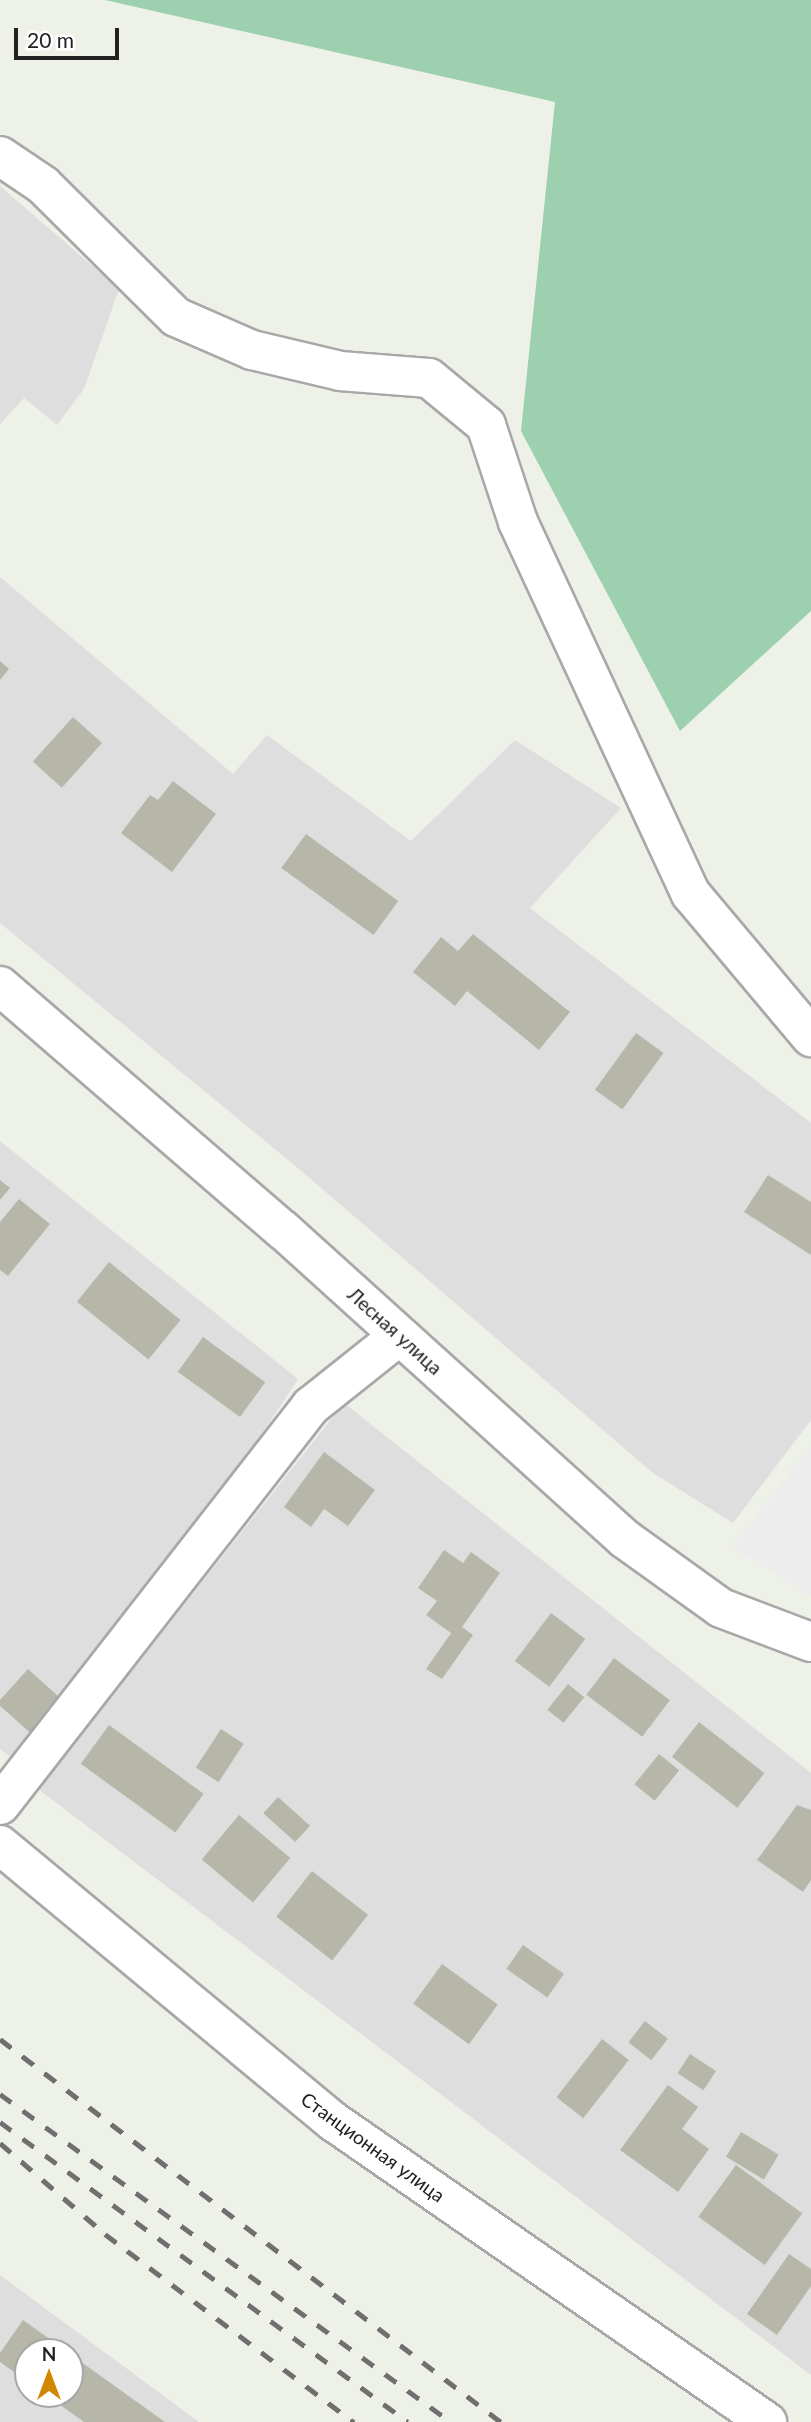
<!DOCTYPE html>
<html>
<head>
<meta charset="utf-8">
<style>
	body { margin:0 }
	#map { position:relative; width:811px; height:2422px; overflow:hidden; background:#eef1e7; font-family:Lato,sans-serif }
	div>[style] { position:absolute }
	.residential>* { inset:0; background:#dfdede }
	.forest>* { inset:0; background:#9cd0ae }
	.parking>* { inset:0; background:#ededed }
	.building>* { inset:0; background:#b6b7a9; transform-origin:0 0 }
	.roads { filter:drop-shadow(2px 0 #a8a8a8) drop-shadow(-2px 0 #a8a8a8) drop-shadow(0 2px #a8a8a8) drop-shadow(0 -2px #a8a8a8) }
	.minor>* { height:38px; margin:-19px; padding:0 19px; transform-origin:19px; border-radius:19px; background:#fff }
	.rail>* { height:5px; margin-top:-2.5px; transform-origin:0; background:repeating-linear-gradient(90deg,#6f6f6f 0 14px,transparent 0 28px) }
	span { translate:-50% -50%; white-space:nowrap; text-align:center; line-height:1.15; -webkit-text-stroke:6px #fff; paint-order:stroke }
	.street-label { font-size:19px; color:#212121 }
	.north { position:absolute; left:14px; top:2338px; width:70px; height:70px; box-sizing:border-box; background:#fff; border:2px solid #a6a6a6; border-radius:50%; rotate:0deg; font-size:19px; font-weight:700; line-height:28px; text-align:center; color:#212121 }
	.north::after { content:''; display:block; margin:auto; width:24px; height:32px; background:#d18700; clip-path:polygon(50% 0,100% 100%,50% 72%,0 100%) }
	.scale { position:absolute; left:14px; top:28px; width:105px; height:32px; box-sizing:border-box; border:4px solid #212121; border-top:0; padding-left:9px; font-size:21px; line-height:24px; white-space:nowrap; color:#212121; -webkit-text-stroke:5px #fff; paint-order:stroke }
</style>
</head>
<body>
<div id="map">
	<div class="residential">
		<div style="clip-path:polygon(0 186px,119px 289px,84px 389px,57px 425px,24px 398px,0 424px)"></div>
		<div style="clip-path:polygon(0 577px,233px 774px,267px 735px,411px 841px,515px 740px,621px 808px,530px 908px,811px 1123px,811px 1420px,733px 1523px,653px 1473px,299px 1169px,0 923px)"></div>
		<div style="clip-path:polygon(0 1141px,298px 1379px,181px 1557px,20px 1764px,0 1749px)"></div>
		<div style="clip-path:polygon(344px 1403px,811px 1773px,811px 2375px,38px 1789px)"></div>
		<div style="clip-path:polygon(evenodd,0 2275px,199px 2422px,0 2422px,0 2275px,28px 2352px,70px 2352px,70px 2394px,28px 2394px,28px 2352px)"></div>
	</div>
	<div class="forest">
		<div style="clip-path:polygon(105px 0,811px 0,811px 611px,680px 731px,521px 431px,555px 102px)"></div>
	</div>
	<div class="parking">
		<div style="clip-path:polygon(811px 1446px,811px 1596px,732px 1547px)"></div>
	</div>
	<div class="building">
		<div style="clip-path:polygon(0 661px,9px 669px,0 680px)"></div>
		<div style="left:73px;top:717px;width:39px;height:60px;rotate:42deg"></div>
		<div style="clip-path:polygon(173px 781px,216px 814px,172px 872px,121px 833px,150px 795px,158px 800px)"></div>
		<div style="left:306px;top:834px;width:114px;height:42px;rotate:36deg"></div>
		<div style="clip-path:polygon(473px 934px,570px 1012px,539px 1050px,467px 991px,455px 1006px,413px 972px,441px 937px,458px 951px)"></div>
		<div style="left:636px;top:1033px;width:34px;height:70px;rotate:36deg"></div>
		<div style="clip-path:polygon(768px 1175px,811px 1202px,811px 1255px,744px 1212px)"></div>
		<div style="clip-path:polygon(0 1180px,10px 1188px,0 1200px)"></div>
		<div style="clip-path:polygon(19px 1199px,50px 1224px,8px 1276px,0 1270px,0 1222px)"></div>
		<div style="left:109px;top:1262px;width:92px;height:51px;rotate:39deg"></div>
		<div style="left:203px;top:1337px;width:77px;height:43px;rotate:36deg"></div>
		<div style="clip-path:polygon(324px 1452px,375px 1490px,348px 1526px,324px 1509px,311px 1527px,284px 1507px)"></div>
		<div style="clip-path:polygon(444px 1550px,463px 1563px,471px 1552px,500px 1573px,462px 1627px,473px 1635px,442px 1679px,426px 1669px,451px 1633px,426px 1615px,437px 1601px,418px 1588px)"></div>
		<div style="left:551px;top:1613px;width:43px;height:60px;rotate:37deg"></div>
		<div style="left:614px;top:1658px;width:70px;height:46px;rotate:37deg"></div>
		<div style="left:28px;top:1669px;width:51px;height:46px;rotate:42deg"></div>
		<div style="left:568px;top:1684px;width:21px;height:33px;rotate:39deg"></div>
		<div style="left:699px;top:1722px;width:83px;height:44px;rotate:38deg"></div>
		<div style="left:109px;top:1725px;width:117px;height:48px;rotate:36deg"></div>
		<div style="left:221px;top:1729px;width:27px;height:46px;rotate:33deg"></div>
		<div style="left:659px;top:1754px;width:26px;height:39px;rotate:39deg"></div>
		<div style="left:278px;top:1797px;width:43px;height:22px;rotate:42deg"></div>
		<div style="clip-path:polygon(797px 1805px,811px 1810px,811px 1880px,803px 1892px,757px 1860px)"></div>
		<div style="left:239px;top:1815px;width:67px;height:58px;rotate:40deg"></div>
		<div style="left:312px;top:1871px;width:71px;height:58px;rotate:38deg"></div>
		<div style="left:523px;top:1945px;width:50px;height:29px;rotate:35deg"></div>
		<div style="left:442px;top:1964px;width:69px;height:49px;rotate:36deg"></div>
		<div style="left:645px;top:2021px;width:29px;height:27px;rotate:38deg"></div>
		<div style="left:602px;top:2039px;width:34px;height:74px;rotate:38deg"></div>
		<div style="left:690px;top:2054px;width:31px;height:23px;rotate:33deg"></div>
		<div style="clip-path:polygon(668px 2085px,698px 2107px,682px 2129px,709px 2149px,678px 2192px,620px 2150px)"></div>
		<div style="left:741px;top:2132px;width:44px;height:29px;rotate:31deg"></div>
		<div style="left:736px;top:2165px;width:82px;height:64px;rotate:36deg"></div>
		<div style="clip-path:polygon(789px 2254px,811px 2269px,811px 2286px,777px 2335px,747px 2314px)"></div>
		<div style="clip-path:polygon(23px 2320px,68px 2352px,28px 2352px,28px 2382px,0 2362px,0 2353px)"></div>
		<div style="clip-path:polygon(70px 2354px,165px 2422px,84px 2422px,45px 2394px,70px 2394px)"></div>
	</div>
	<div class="roads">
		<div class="minor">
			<div style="left:0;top:156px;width:52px;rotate:34deg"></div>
			<div style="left:43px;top:185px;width:187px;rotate:44.8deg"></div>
			<div style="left:176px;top:317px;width:83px;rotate:23.5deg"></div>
			<div style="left:252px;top:350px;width:90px;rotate:13.4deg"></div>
			<div style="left:340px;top:371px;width:89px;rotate:4.5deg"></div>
			<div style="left:429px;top:378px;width:74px;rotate:39.5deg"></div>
			<div style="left:486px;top:425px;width:102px;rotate:71.7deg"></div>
			<div style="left:518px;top:522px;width:410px;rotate:65.1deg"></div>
			<div style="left:691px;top:894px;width:187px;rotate:50deg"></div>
			<div style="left:0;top:986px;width:374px;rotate:40.8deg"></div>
			<div style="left:283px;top:1230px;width:461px;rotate:42.1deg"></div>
			<div style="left:625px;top:1539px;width:118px;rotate:35.7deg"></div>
			<div style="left:721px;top:1608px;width:96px;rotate:20.7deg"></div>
			<div style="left:0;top:1805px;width:506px;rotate:-52.07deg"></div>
			<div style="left:311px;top:1406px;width:112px;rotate:-38.5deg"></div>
			<div style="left:0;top:1845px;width:434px;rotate:39.7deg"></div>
			<div style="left:334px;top:2122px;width:527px;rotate:34.72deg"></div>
		</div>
	</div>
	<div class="rail">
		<div style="left:0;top:2039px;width:631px;rotate:37.4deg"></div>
		<div style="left:0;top:2094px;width:558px;rotate:36.03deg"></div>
		<div style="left:0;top:2122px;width:506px;rotate:36.33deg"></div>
		<div style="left:0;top:2143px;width:139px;rotate:40.9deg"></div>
		<div style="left:105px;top:2234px;width:312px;rotate:37.1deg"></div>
	</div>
	<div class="street-label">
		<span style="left:395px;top:1331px;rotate:42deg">Лесная улица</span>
		<span style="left:373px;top:2147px;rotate:36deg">Станционная улица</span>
	</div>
	<div class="north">N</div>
	<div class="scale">20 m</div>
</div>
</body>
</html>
